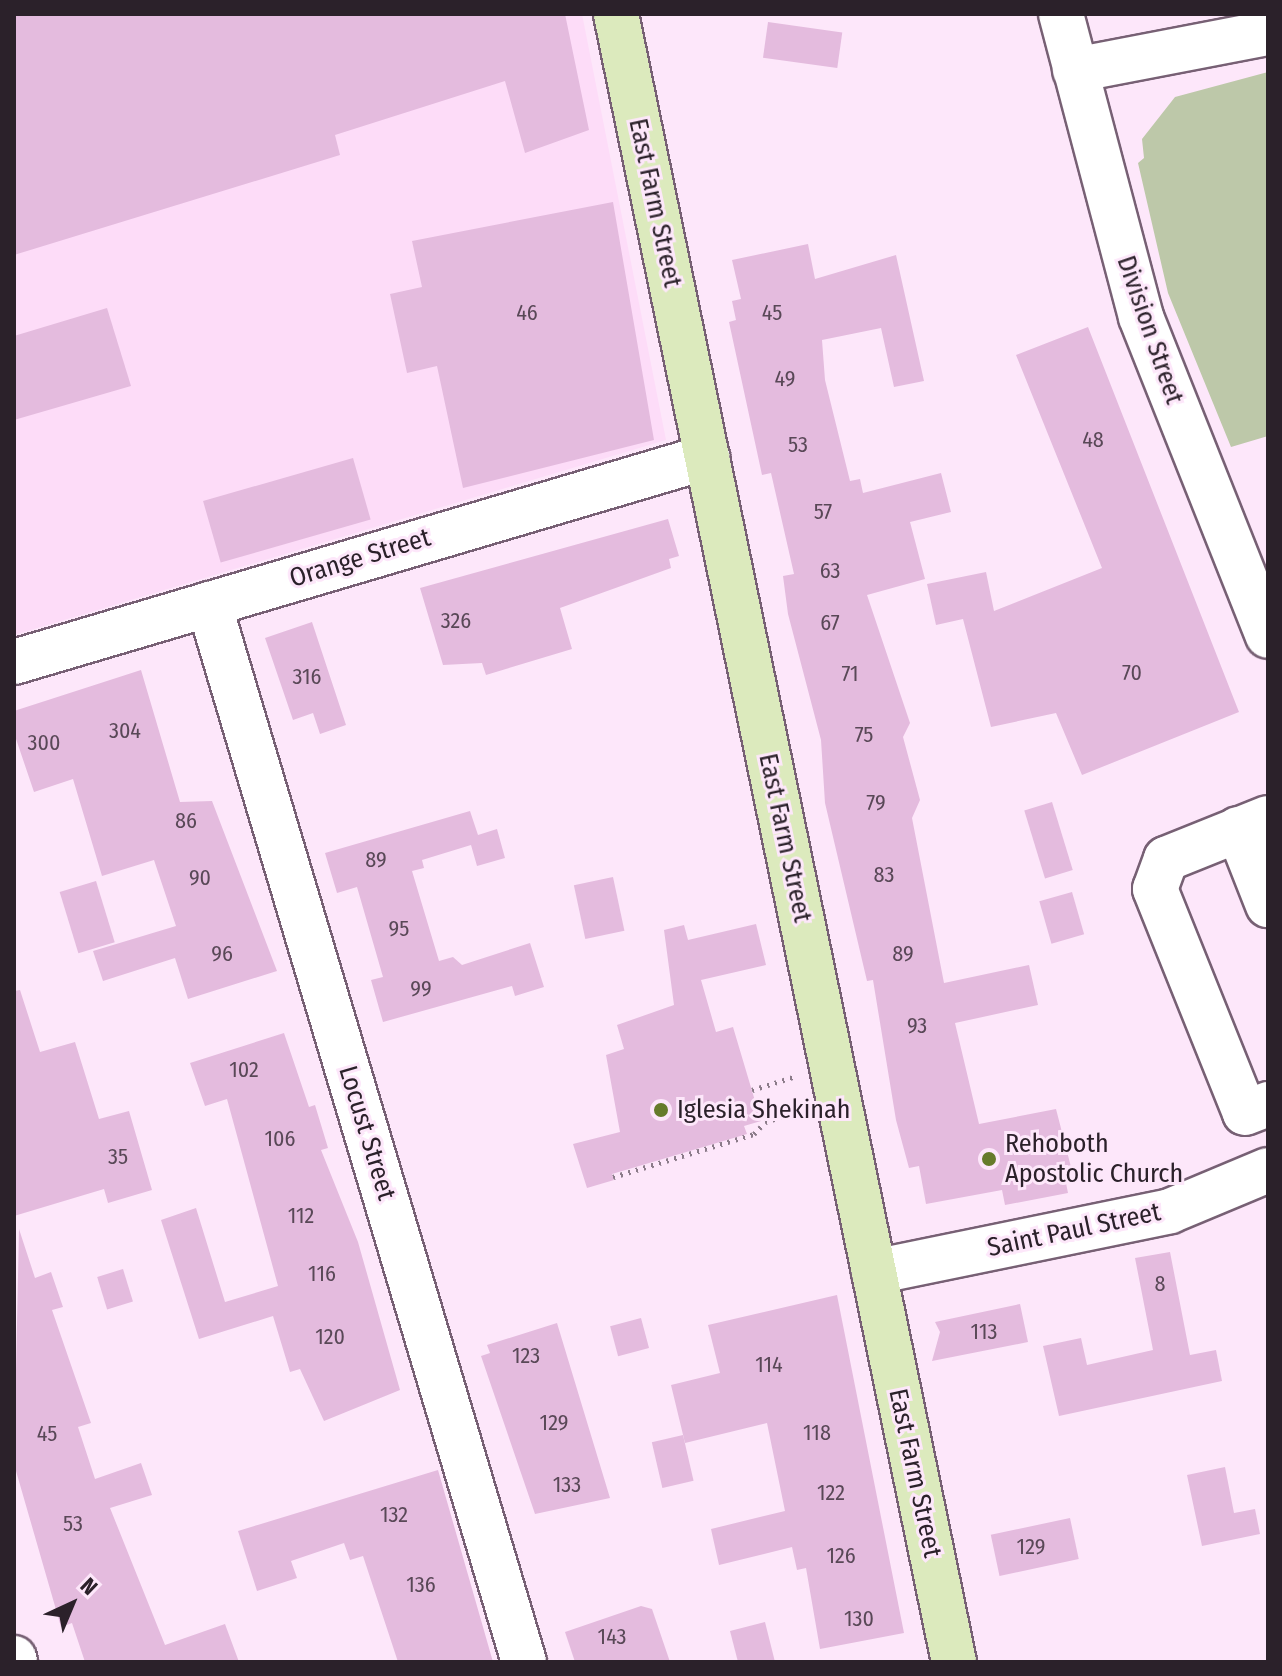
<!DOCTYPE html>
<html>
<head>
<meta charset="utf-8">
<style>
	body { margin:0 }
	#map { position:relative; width:1282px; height:1676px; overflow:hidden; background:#fde7fa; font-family:"Fira Sans Condensed",sans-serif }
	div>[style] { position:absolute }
	.built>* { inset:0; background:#fddcf8 }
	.green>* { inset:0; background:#bdc8a9 }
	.building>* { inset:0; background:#e4bbde; transform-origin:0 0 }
	.path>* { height:5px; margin-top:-2.5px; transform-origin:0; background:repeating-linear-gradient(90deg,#8b7b89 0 2px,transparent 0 8px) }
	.roads { filter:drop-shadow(2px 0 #776074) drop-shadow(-2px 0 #776074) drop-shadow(0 2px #776074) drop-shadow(0 -2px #776074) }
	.minor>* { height:44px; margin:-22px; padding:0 22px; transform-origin:22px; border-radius:22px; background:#fff }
	.major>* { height:44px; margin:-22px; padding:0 22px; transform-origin:22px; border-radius:22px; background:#dceabd }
	.dots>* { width:22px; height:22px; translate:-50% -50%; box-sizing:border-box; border:4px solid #fde7fa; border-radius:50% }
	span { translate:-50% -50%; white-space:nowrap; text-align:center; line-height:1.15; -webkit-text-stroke:6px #fde7fa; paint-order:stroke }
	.number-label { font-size:22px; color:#594857 }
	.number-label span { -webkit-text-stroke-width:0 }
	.street-label { font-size:26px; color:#2b212a }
	.poi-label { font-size:26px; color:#2b212a }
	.left { translate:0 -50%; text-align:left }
	.frame { position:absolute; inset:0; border:16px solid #2b212a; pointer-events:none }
	.north { position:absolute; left:32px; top:1564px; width:80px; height:80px; -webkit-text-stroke:6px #fde7fa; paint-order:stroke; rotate:44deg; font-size:22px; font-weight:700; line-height:32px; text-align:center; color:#2b212a }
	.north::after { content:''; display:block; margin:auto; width:28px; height:36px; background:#2b212a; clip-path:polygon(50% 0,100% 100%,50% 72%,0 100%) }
</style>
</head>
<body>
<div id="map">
	<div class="built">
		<div style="clip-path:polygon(14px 14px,582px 14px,666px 440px,14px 635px)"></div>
	</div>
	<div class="green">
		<div style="clip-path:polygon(1268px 72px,1268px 436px,1231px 447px,1168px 293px,1138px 163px,1144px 158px,1142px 139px,1175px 97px)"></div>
	</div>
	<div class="building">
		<div style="clip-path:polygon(14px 14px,565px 14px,589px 130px,525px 153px,505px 81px,335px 135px,340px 155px,14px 255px)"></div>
		<div style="left:768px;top:22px;width:75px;height:36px;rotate:8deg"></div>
		<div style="clip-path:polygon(613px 202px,654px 440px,463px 488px,437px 366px,407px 373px,390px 294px,422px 287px,412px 241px)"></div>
		<div style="clip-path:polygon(808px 244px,815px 279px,896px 255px,924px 381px,894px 387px,881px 328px,822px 340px,825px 380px,850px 481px,860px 479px,863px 493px,941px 473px,951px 512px,910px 522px,925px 579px,867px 595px,910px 723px,903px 737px,920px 800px,912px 818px,944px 983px,1029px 965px,1038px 1005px,955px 1023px,979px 1124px,1056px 1109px,1071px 1167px,1063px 1168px,1068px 1193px,1005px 1205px,1002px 1190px,926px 1204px,919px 1166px,909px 1168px,896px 1120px,873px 980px,867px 981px,825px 803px,821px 740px,788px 614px,783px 576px,794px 574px,771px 473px,762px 475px,729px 322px,736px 320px,732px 301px,741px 299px,732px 260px)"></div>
		<div style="clip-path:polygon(107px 308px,131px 386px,14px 420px,14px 336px)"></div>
		<div style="clip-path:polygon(1088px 327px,1239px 712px,1082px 775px,1056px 713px,991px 727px,963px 619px,936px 625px,927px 584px,986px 572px,994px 611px,1102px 568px,1016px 355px)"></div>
		<div style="left:353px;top:458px;width:64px;height:156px;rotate:74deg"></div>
		<div style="clip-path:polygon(668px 519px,679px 556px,669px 559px,671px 568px,560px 608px,572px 649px,486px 675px,482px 663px,443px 665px,420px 588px)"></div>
		<div style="clip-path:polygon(312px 622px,346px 725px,320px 734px,313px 713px,293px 720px,265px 638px)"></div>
		<div style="clip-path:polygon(141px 670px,180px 802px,212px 801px,277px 971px,188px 999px,175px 958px,103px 981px,93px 951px,176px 926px,154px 860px,102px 876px,73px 779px,34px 792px,14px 733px,14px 711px)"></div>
		<div style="left:1052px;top:802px;width:71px;height:29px;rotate:73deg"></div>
		<div style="clip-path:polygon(470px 811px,478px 835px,497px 829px,505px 858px,477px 866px,471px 845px,422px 860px,424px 868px,412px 871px,439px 961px,453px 957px,462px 965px,530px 943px,544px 987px,515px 996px,512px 986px,383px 1022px,371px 980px,383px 977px,357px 887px,337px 893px,325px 853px)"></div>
		<div style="left:613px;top:877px;width:55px;height:40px;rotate:78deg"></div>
		<div style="left:96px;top:881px;width:64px;height:38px;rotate:73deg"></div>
		<div style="left:1072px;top:892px;width:44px;height:34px;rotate:74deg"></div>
		<div style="clip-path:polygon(756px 924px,766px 965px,701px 980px,716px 1032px,733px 1027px,761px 1121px,744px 1126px,747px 1134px,612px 1174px,614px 1180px,587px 1188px,573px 1144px,620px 1132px,606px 1055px,624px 1049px,617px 1025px,674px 1005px,664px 930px,684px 925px,688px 940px)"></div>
		<div style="clip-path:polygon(20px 990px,40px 1052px,75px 1042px,99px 1119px,129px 1111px,152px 1190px,108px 1203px,104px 1189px,14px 1216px,14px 991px)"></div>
		<div style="clip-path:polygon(284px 1033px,309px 1107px,315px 1105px,328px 1148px,321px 1150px,358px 1242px,400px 1390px,324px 1421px,300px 1369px,290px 1372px,273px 1316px,199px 1339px,161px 1220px,196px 1208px,225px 1302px,278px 1286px,227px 1099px,205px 1106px,190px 1063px)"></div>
		<div style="clip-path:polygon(19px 1229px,35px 1278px,51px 1272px,63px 1307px,52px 1310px,91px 1423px,78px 1427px,95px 1479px,141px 1463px,152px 1495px,110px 1508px,165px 1645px,225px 1624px,239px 1662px,85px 1662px,72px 1623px,61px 1627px,14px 1464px)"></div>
		<div style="clip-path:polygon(1170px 1252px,1190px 1355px,1216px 1350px,1222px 1381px,1059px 1416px,1043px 1346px,1081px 1338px,1087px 1365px,1153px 1350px,1135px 1258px)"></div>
		<div style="left:123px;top:1269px;width:34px;height:27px;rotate:73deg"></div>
		<div style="clip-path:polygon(837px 1295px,904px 1633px,820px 1649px,806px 1568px,797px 1570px,792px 1547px,719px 1565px,711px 1529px,785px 1511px,767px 1423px,685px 1443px,671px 1385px,720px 1373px,708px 1325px)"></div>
		<div style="clip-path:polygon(1020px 1304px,1028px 1342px,932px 1361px,940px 1332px,935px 1322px)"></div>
		<div style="left:641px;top:1318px;width:31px;height:32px;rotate:75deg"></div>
		<div style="clip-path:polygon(557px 1323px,610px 1498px,535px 1514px,481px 1356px,490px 1353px,487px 1345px)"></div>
		<div style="left:683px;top:1435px;width:47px;height:32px;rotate:77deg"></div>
		<div style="clip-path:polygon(1225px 1467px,1234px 1513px,1255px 1509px,1260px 1534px,1202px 1546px,1187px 1475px)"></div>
		<div style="clip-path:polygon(438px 1470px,493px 1662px,398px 1662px,363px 1556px,350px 1560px,344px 1543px,291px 1561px,297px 1578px,257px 1591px,238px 1531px)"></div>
		<div style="left:1070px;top:1518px;width:42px;height:81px;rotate:78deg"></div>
		<div style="clip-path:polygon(641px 1606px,652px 1609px,670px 1662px,575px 1662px,565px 1632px)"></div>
		<div style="clip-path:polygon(765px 1622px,775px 1662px,738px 1662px,730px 1631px)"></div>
	</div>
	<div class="path">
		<div style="left:752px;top:1090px;width:46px;rotate:-17.7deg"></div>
		<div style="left:613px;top:1177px;width:147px;rotate:-17deg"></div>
		<div style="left:754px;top:1134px;width:16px;rotate:-47deg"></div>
		<div style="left:765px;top:1122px;width:39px;rotate:-18deg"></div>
	</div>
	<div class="roads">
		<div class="minor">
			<div style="left:1061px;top:14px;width:313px;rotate:75.2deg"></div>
			<div style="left:1141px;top:317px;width:343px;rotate:68.3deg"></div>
			<div style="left:1075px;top:70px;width:197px;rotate:-10.9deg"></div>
			<div style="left:209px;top:604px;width:1104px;rotate:73.42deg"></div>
			<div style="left:14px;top:662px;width:723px;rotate:-16.48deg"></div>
			<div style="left:1268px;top:818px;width:110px;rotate:158.1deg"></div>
			<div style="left:1166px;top:859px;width:32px;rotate:110deg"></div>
			<div style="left:1155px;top:889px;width:241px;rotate:68.1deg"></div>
			<div style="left:1245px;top:1113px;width:25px;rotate:-21deg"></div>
			<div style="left:1238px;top:829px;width:82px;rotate:68.5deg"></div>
			<div style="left:874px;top:1272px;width:302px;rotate:-11.6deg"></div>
			<div style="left:1170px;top:1211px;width:106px;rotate:-22.7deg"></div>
			<div style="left:14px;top:1658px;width:4px;rotate:76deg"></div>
		</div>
		<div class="major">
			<div style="left:616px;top:14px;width:1682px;rotate:78.41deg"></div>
		</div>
	</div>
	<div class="dots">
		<div style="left:661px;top:1110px;background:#667b2b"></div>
		<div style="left:989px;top:1159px;background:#667b2b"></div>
	</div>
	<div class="number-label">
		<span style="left:527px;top:313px">46</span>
		<span style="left:772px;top:313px">45</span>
		<span style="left:785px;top:379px">49</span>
		<span style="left:1093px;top:440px">48</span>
		<span style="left:798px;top:445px">53</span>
		<span style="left:823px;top:512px">57</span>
		<span style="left:830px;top:571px">63</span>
		<span style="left:456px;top:621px">326</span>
		<span style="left:830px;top:623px">67</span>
		<span style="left:1132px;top:673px">70</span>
		<span style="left:850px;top:674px">71</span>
		<span style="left:307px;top:677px">316</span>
		<span style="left:125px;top:731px">304</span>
		<span style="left:864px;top:735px">75</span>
		<span style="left:44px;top:743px">300</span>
		<span style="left:876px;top:803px">79</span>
		<span style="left:186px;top:821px">86</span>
		<span style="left:376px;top:860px">89</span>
		<span style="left:884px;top:875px">83</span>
		<span style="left:200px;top:878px">90</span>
		<span style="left:399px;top:929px">95</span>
		<span style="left:222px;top:954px">96</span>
		<span style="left:903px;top:954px">89</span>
		<span style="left:421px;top:989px">99</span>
		<span style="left:917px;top:1026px">93</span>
		<span style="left:244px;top:1070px">102</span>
		<span style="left:280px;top:1139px">106</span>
		<span style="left:118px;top:1157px">35</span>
		<span style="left:301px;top:1216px">112</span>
		<span style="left:322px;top:1274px">116</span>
		<span style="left:1160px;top:1284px">8</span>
		<span style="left:984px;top:1332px">113</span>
		<span style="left:330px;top:1337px">120</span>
		<span style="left:526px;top:1356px">123</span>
		<span style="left:769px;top:1365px">114</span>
		<span style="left:554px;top:1423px">129</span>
		<span style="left:817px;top:1433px">118</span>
		<span style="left:47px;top:1434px">45</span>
		<span style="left:567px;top:1485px">133</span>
		<span style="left:831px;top:1493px">122</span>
		<span style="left:394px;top:1515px">132</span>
		<span style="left:73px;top:1524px">53</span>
		<span style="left:1031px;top:1547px">129</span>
		<span style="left:841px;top:1556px">126</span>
		<span style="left:421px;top:1585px">136</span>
		<span style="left:859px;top:1619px">130</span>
		<span style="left:612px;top:1637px">143</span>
	</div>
	<div class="street-label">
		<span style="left:655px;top:203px;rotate:78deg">East Farm Street</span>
		<span style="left:1150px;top:330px;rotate:71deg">Division Street</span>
		<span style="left:360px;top:558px;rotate:-17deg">Orange Street</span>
		<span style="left:785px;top:838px;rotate:78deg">East Farm Street</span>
		<span style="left:367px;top:1133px;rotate:73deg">Locust Street</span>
		<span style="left:1074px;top:1230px;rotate:-12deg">Saint Paul Street</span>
		<span style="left:915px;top:1473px;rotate:78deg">East Farm Street</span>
	</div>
	<div class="poi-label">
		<span class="left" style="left:677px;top:1110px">Iglesia Shekinah</span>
		<span class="left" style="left:1005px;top:1159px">Rehoboth<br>Apostolic Church</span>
	</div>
	<div class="frame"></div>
	<div class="north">N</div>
</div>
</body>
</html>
